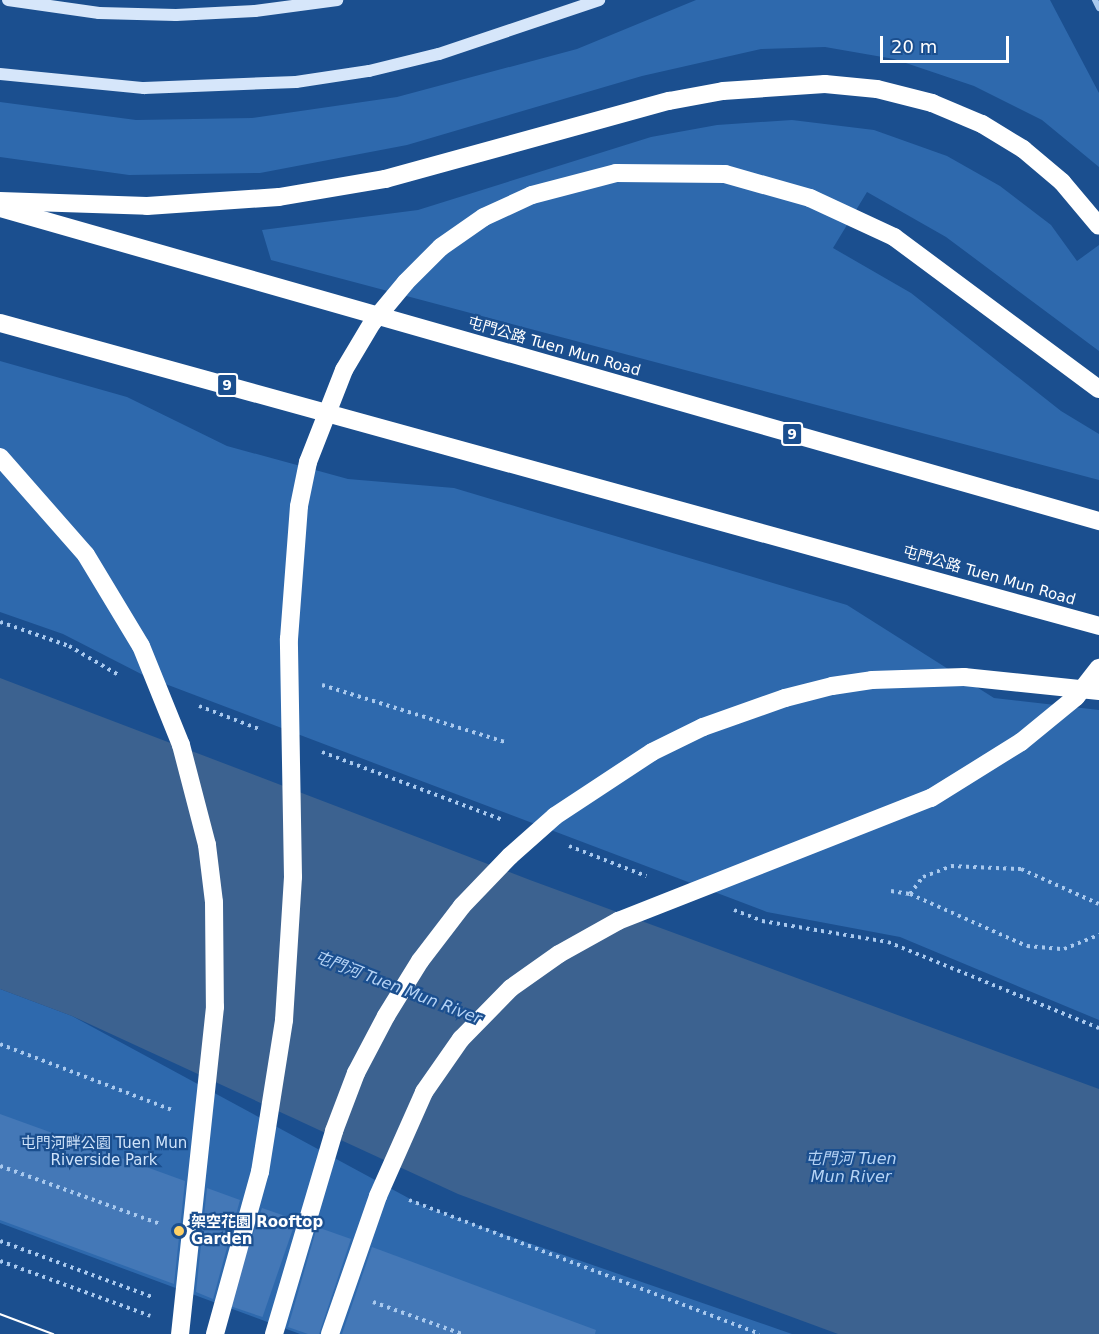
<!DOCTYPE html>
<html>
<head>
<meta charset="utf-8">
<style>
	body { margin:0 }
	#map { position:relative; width:1099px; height:1334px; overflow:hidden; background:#1b4f8f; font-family:"DejaVu Sans","Noto Sans TC",sans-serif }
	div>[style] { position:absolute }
	.green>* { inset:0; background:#2e69ad }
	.water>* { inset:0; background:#3c6290 }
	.building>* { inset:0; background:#4478b7; transform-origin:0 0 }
	.path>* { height:4px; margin-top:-2px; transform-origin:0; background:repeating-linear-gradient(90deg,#a9c9ee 0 3px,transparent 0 7.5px) }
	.street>* { height:6px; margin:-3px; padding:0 3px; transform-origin:3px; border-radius:3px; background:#a9c9ee }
	.secondary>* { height:12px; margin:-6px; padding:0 6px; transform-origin:6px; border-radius:6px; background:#d6e6fa }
	.highway>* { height:18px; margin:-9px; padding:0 9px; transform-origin:9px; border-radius:9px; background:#fff }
	.tram>* { height:1.5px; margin:-0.75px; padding:0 0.75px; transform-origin:0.75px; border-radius:0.75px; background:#fff }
	.dots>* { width:16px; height:16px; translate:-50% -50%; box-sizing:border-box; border:3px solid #1b4f8f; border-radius:50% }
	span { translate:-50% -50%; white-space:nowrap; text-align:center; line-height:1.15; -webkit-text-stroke:4.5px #1b4f8f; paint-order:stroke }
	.shield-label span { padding:2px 4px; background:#1b4f8f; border:2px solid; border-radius:4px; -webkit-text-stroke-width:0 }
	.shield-label { font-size:14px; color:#fff; font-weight:700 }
	.street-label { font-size:15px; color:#fff }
	.park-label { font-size:15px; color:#cfe3fa }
	.poi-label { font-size:15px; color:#fff; font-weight:700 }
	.left { translate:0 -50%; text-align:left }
	.water-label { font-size:16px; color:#b5d3f5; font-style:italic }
	.scale { position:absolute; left:880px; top:36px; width:129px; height:27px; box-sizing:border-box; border:3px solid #fff; border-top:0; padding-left:8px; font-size:18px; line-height:21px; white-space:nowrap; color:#fff; -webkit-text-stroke:4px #1b4f8f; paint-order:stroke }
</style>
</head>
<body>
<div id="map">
	<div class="green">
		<div style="clip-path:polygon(696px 0,1050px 0,1099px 93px,1099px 167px,1042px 120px,974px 86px,894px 59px,825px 47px,761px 49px,642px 76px,407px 145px,260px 173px,129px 175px,0 157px,0 102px,136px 120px,252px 118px,397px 97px,577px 49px)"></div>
		<div style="clip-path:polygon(792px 120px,874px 130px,947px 156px,1000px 186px,1051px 225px,1077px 261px,1099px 245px,1099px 351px,946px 237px,867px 192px,833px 248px,911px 293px,1061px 411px,1099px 434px,1099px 480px,271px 260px,262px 230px,418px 210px,651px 137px,717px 125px)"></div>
		<div style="clip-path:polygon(0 361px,127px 397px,227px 446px,348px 479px,454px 488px,847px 605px,994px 698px,1099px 710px,1099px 1020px,900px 937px,767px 912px,147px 677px,63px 634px,0 612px)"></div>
		<div style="clip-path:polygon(0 989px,72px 1016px,425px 1207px,792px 1334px,300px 1334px,0 1223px)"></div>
	</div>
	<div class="water">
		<div style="clip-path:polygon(0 678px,530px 880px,1099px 1089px,1099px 1334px,838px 1334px,458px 1194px,72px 1016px,0 989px)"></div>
	</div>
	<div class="building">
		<div style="clip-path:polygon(0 1114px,185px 1181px,174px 1284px,0 1220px)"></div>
		<div style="clip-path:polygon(207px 1188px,240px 1200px,213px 1299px,196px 1292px)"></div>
		<div style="left:262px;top:1208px;width:36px;height:103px;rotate:19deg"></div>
		<div style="clip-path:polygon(317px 1227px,351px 1239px,319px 1334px,308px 1334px,288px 1327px)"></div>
		<div style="clip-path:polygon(372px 1247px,596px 1330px,595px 1334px,342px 1334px)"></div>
	</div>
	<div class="path">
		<div style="left:0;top:622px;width:73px;rotate:19.2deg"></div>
		<div style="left:69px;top:646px;width:56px;rotate:30.3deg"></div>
		<div style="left:322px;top:685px;width:192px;rotate:17.3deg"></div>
		<div style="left:199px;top:706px;width:64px;rotate:21deg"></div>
		<div style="left:322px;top:752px;width:193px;rotate:20.6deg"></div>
		<div style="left:569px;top:846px;width:83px;rotate:21.3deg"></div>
		<div style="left:891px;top:891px;width:19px;rotate:9deg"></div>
		<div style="left:910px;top:894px;width:128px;rotate:24deg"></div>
		<div style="left:1027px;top:946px;width:37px;rotate:5deg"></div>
		<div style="left:1064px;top:949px;width:38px;rotate:-22deg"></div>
		<div style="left:910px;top:894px;width:21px;rotate:-53deg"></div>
		<div style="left:923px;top:877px;width:30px;rotate:-21deg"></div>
		<div style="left:951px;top:866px;width:70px;rotate:2.5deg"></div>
		<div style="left:1021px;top:869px;width:85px;rotate:24.2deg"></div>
		<div style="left:734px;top:910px;width:30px;rotate:21deg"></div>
		<div style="left:762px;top:921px;width:128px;rotate:9.5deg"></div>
		<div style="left:888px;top:942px;width:228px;rotate:22.2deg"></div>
		<div style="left:0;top:1044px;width:184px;rotate:21deg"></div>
		<div style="left:0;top:1166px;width:170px;rotate:19.9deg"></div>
		<div style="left:409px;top:1200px;width:375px;rotate:20.9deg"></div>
		<div style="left:0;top:1241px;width:162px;rotate:20.2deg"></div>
		<div style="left:0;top:1261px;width:160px;rotate:20.1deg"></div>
		<div style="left:373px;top:1302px;width:95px;rotate:19.8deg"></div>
	</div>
	<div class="street">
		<div style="left:1095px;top:0;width:9px;rotate:63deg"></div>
	</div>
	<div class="secondary">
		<div style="left:8px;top:0;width:92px;rotate:8.1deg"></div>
		<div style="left:99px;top:13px;width:77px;rotate:1.5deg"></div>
		<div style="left:176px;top:15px;width:79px;rotate:-2.9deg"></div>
		<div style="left:255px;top:11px;width:83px;rotate:-7.6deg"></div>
		<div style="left:0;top:74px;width:145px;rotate:5.6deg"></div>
		<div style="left:144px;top:88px;width:152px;rotate:-2.3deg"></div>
		<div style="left:296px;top:82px;width:74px;rotate:-8.6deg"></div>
		<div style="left:369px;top:71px;width:72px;rotate:-13.7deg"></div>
		<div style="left:439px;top:54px;width:169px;rotate:-18.6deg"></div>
	</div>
	<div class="highway">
		<div style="left:0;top:201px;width:147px;rotate:1.9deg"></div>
		<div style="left:147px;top:206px;width:132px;rotate:-3.9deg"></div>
		<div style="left:279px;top:197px;width:108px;rotate:-9.6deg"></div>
		<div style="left:385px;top:179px;width:295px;rotate:-15.4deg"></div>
		<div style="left:669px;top:101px;width:55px;rotate:-10.5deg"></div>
		<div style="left:723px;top:91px;width:102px;rotate:-3.9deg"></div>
		<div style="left:825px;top:84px;width:52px;rotate:5.5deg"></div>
		<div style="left:877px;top:89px;width:57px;rotate:14.3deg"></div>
		<div style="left:932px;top:103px;width:54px;rotate:22.8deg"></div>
		<div style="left:982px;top:124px;width:48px;rotate:31.4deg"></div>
		<div style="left:1023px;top:149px;width:51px;rotate:40.2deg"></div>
		<div style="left:1062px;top:182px;width:57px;rotate:49.9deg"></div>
		<div style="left:0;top:208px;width:1143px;rotate:15.9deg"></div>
		<div style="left:0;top:323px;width:1140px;rotate:15.41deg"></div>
		<div style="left:0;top:457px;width:130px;rotate:48.7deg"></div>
		<div style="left:86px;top:555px;width:106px;rotate:58.9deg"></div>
		<div style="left:141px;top:646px;width:107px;rotate:68deg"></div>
		<div style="left:181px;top:745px;width:103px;rotate:75.4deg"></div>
		<div style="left:207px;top:845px;width:57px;rotate:83deg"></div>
		<div style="left:214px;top:902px;width:105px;rotate:89.5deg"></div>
		<div style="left:215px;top:1007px;width:329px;rotate:96.1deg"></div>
		<div style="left:215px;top:1334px;width:168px;rotate:-74.5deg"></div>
		<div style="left:260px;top:1172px;width:154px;rotate:-81deg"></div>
		<div style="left:284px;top:1020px;width:143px;rotate:-86.4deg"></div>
		<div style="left:293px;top:877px;width:238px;rotate:-91deg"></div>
		<div style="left:289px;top:639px;width:133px;rotate:-85.7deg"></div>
		<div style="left:299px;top:506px;width:45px;rotate:-78.4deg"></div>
		<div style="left:308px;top:462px;width:99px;rotate:-68.6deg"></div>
		<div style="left:344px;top:370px;width:55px;rotate:-59.2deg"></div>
		<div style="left:372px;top:323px;width:53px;rotate:-50.3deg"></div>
		<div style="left:406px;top:282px;width:49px;rotate:-45deg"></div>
		<div style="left:441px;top:247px;width:52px;rotate:-34.9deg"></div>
		<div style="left:484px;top:217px;width:53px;rotate:-24.6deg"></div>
		<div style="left:532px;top:195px;width:87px;rotate:-14.7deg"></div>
		<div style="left:616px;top:173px;width:109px;rotate:0.5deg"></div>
		<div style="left:725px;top:174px;width:88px;rotate:15.8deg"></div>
		<div style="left:810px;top:198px;width:93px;rotate:24.9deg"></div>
		<div style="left:894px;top:237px;width:255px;rotate:36.6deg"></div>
		<div style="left:274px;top:1334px;width:212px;rotate:-73.5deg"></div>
		<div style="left:334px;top:1131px;width:62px;rotate:-69.2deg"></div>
		<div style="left:356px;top:1073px;width:64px;rotate:-62.2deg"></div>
		<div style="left:386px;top:1016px;width:65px;rotate:-58.3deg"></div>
		<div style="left:420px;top:961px;width:69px;rotate:-52.6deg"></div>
		<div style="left:462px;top:906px;width:69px;rotate:-46.2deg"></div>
		<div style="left:510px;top:856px;width:60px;rotate:-41.6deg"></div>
		<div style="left:555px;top:816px;width:116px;rotate:-33.4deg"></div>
		<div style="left:652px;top:752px;width:57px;rotate:-26.1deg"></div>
		<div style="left:703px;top:727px;width:87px;rotate:-19.5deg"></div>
		<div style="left:785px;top:698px;width:49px;rotate:-14.3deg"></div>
		<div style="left:832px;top:686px;width:40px;rotate:-8.5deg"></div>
		<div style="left:872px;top:680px;width:92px;rotate:-1.9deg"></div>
		<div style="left:964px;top:677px;width:136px;rotate:5.9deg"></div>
		<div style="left:330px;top:1334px;width:146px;rotate:-70.8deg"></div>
		<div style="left:378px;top:1196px;width:114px;rotate:-66.1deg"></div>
		<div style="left:424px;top:1092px;width:65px;rotate:-55.1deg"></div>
		<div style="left:461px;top:1039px;width:71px;rotate:-45.6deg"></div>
		<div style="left:511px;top:988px;width:59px;rotate:-35.3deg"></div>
		<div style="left:559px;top:954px;width:68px;rotate:-29.2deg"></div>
		<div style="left:618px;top:921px;width:336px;rotate:-21.5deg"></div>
		<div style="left:931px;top:798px;width:106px;rotate:-31.9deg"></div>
		<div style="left:1021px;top:742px;width:71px;rotate:-39.3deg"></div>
		<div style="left:1076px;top:697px;width:37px;rotate:-52deg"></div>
	</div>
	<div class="tram">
		<div style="left:0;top:1314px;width:57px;rotate:20.7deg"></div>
	</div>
	<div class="dots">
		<div style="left:179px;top:1231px;background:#ffd166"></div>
	</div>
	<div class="shield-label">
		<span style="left:227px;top:385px">9</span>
		<span style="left:792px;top:434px">9</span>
	</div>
	<div class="street-label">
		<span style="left:554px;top:347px;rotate:16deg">屯門公路 Tuen Mun Road</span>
		<span style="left:989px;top:576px;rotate:16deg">屯門公路 Tuen Mun Road</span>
	</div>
	<div class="park-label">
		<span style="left:104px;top:1152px">屯門河畔公園 Tuen Mun<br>Riverside Park</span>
	</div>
	<div class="poi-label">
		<span class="left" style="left:191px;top:1231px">架空花園 Rooftop<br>Garden</span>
	</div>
	<div class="water-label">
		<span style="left:398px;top:988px;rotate:21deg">屯門河 Tuen Mun River</span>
		<span style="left:851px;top:1168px">屯門河 Tuen<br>Mun River</span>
	</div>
	<div class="scale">20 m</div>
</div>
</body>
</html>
